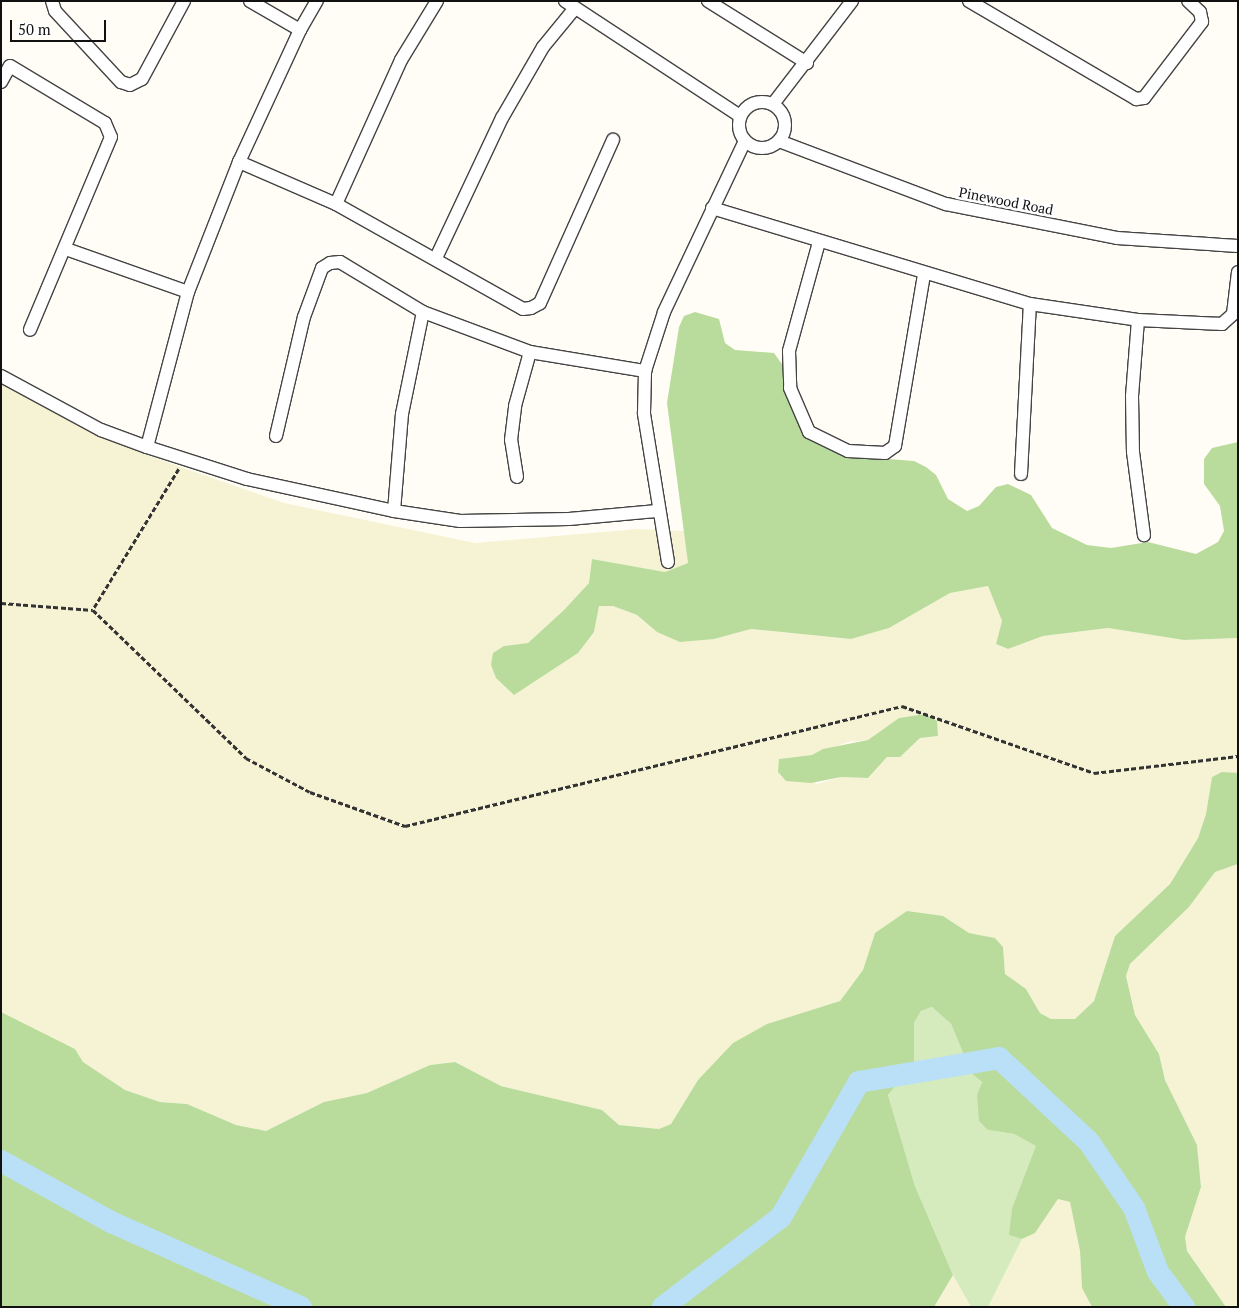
<!DOCTYPE html>
<html>
<head>
<meta charset="utf-8">
<style>
	body { margin:0 }
	#map { position:relative; width:1239px; height:1308px; overflow:hidden; background:#fffdf5; font-family:"PT Serif",serif }
	div>[style] { position:absolute }
	.farmland>* { inset:0; background:#f6f3d4 }
	.green>* { inset:0; background:#d5ebbd }
	.forest>* { inset:0; background:#b9dc9c }
	.river>* { height:22px; margin:-11px; padding:0 11px; transform-origin:11px; border-radius:11px; background:#b9e0f7 }
	.path>* { height:2.5px; margin-top:-1.25px; transform-origin:0; background:repeating-linear-gradient(90deg,#333 0 5px,transparent 0 7.5px) }
	.roads { filter:drop-shadow(1px 0 #444) drop-shadow(-1px 0 #444) drop-shadow(0 1px #444) drop-shadow(0 -1px #444) }
	.street>* { height:12px; margin:-6px; padding:0 6px; transform-origin:6px; border-radius:6px; background:#fff }
	.street>.ring { margin:-6px; padding:0; box-sizing:content-box; background:none; border:12px solid #fff; border-radius:50% }
	span { translate:-50% -50%; white-space:nowrap; text-align:center; line-height:1.15; -webkit-text-stroke:5px #fff; paint-order:stroke }
	.street-label { font-size:14px; color:#111 }
	.frame { position:absolute; inset:0; border:2px solid #111; pointer-events:none }
	.scale { position:absolute; left:10px; top:20px; width:96px; height:22px; box-sizing:border-box; border:2px solid #111; border-top:0; padding-left:6px; font-size:15px; line-height:18px; white-space:nowrap; color:#111; -webkit-text-stroke:4px #fff; paint-order:stroke }
</style>
</head>
<body>
<div id="map">
	<div class="farmland">
		<div style="clip-path:polygon(evenodd,1px 374px,141px 453px,284px 503px,475px 543px,637px 529px,684px 531px,688px 563px,665px 572px,592px 559px,589px 583px,564px 610px,528px 643px,504px 646px,491px 665px,496px 677px,514px 695px,594px 632px,599px 606px,613px 606px,637px 615px,657px 632px,714px 639px,751px 629px,851px 639px,889px 628px,950px 593px,988px 586px,1002px 621px,996px 644px,1008px 649px,1043px 636px,1108px 628px,1184px 640px,1238px 638px,1238px 773px,1212px 777px,1206px 814px,1198px 838px,1170px 884px,1115px 936px,1094px 1001px,1075px 1019px,1051px 1019px,1040px 1013px,1026px 989px,1005px 974px,1003px 947px,995px 938px,969px 933px,943px 916px,875px 933px,863px 970px,840px 1001px,767px 1024px,698px 1080px,671px 1124px,659px 1129px,619px 1125px,602px 1110px,501px 1086px,455px 1062px,430px 1065px,367px 1093px,324px 1102px,266px 1131px,236px 1125px,187px 1104px,160px 1102px,125px 1090px,83px 1062px,75px 1049px,1px 1012px,1px 374px,925px 714px,938px 736px,920px 738px,900px 757px,887px 757px,868px 778px,841px 777px,817px 784px,779px 759px,812px 755px,848px 742px,868px 740px,899px 718px,925px 714px)"></div>
		<div style="clip-path:polygon(1238px 864px,1238px 1307px,1226px 1307px,1187px 1251px,1185px 1237px,1201px 1187px,1197px 1145px,1165px 1080px,1159px 1054px,1135px 1015px,1126px 976px,1130px 964px,1189px 907px,1215px 872px)"></div>
		<div style="clip-path:polygon(1058px 1199px,1070px 1202px,1080px 1251px,1082px 1288px,1092px 1307px,988px 1307px,1022px 1239px,1035px 1233px)"></div>
		<div style="clip-path:polygon(953px 1275px,971px 1307px,934px 1307px)"></div>
	</div>
	<div class="green">
		<div style="clip-path:polygon(932px 1007px,951px 1024px,972px 1074px,982px 1082px,977px 1094px,988px 1130px,1014px 1134px,1037px 1146px,1012px 1208px,1010px 1235px,1022px 1239px,988px 1307px,971px 1307px,953px 1275px,915px 1186px,888px 1095px,914px 1064px,914px 1023px,921px 1011px)"></div>
	</div>
	<div class="forest">
		<div style="clip-path:polygon(695px 312px,719px 319px,725px 343px,735px 350px,774px 353px,787px 371px,808px 431px,827px 448px,850px 456px,914px 461px,926px 467px,936px 475px,948px 499px,967px 511px,979px 506px,996px 487px,1008px 484px,1031px 495px,1052px 528px,1087px 545px,1111px 548px,1148px 542px,1196px 554px,1218px 542px,1224px 531px,1220px 506px,1204px 484px,1204px 459px,1212px 448px,1238px 442px,1238px 638px,1184px 640px,1108px 628px,1043px 636px,1008px 649px,996px 644px,1002px 621px,988px 586px,950px 593px,889px 628px,851px 639px,751px 629px,714px 639px,680px 642px,657px 632px,637px 615px,613px 606px,599px 606px,594px 632px,578px 653px,514px 695px,496px 678px,491px 665px,493px 653px,504px 646px,528px 643px,564px 610px,589px 583px,592px 559px,665px 572px,688px 563px,667px 403px,679px 327px,684px 316px)"></div>
		<div style="clip-path:polygon(925px 714px,937px 721px,938px 736px,920px 738px,900px 757px,887px 757px,868px 778px,841px 777px,811px 783px,786px 781px,778px 772px,779px 759px,812px 755px,823px 749px,868px 740px,899px 718px)"></div>
		<div style="clip-path:polygon(1222px 772px,1238px 773px,1238px 864px,1215px 872px,1189px 907px,1130px 964px,1126px 976px,1135px 1015px,1159px 1054px,1165px 1080px,1197px 1145px,1201px 1187px,1185px 1237px,1187px 1251px,1226px 1307px,1092px 1307px,1082px 1288px,1080px 1251px,1070px 1202px,1058px 1199px,1035px 1233px,1022px 1239px,1009px 1235px,1012px 1208px,1036px 1146px,1014px 1134px,988px 1130px,979px 1121px,977px 1094px,982px 1082px,972px 1074px,951px 1024px,932px 1007px,921px 1011px,914px 1023px,914px 1064px,888px 1095px,915px 1186px,953px 1275px,934px 1307px,1px 1307px,1px 1012px,75px 1049px,83px 1062px,125px 1090px,160px 1102px,187px 1104px,236px 1125px,266px 1131px,324px 1102px,367px 1093px,430px 1065px,455px 1062px,501px 1086px,602px 1110px,619px 1125px,659px 1129px,671px 1124px,698px 1080px,733px 1043px,767px 1024px,840px 1001px,863px 970px,875px 933px,907px 911px,943px 916px,969px 933px,995px 938px,1003px 947px,1005px 974px,1026px 989px,1040px 1013px,1051px 1019px,1075px 1019px,1094px 1001px,1115px 936px,1170px 884px,1198px 838px,1206px 814px,1212px 777px)"></div>
	</div>
	<div class="river">
		<div style="left:1px;top:1161px;width:126px;rotate:29deg"></div>
		<div style="left:111px;top:1222px;width:208px;rotate:24.1deg"></div>
		<div style="left:663px;top:1307px;width:148px;rotate:-37.3deg"></div>
		<div style="left:781px;top:1217px;width:156px;rotate:-60deg"></div>
		<div style="left:859px;top:1082px;width:142px;rotate:-9.7deg"></div>
		<div style="left:999px;top:1058px;width:123px;rotate:43deg"></div>
		<div style="left:1089px;top:1142px;width:80px;rotate:55.7deg"></div>
		<div style="left:1134px;top:1208px;width:68px;rotate:69.4deg"></div>
		<div style="left:1158px;top:1272px;width:44px;rotate:53.4deg"></div>
	</div>
	<div class="path">
		<div style="left:179px;top:469px;width:165px;rotate:121.4deg"></div>
		<div style="left:93px;top:610px;width:213px;rotate:44deg"></div>
		<div style="left:246px;top:758px;width:72px;rotate:28deg"></div>
		<div style="left:310px;top:792px;width:101px;rotate:19.7deg"></div>
		<div style="left:405px;top:826px;width:511px;rotate:-13.57deg"></div>
		<div style="left:902px;top:706px;width:203px;rotate:19.2deg"></div>
		<div style="left:1094px;top:773px;width:145px;rotate:-6.7deg"></div>
		<div style="left:1px;top:603px;width:92px;rotate:4.4deg"></div>
	</div>
	<div class="roads">
		<div class="street">
			<div style="left:52px;top:1px;width:10px;rotate:73deg"></div>
			<div style="left:55px;top:11px;width:97px;rotate:47.1deg"></div>
			<div style="left:121px;top:82px;width:9px;rotate:18deg"></div>
			<div style="left:130px;top:85px;width:13px;rotate:-27deg"></div>
			<div style="left:142px;top:79px;width:89px;rotate:-61.7deg"></div>
			<div style="left:250px;top:1px;width:58px;rotate:30.1deg"></div>
			<div style="left:565px;top:1px;width:209px;rotate:33.3deg"></div>
			<div style="left:708px;top:1px;width:117px;rotate:32.1deg"></div>
			<div style="left:969px;top:1px;width:194px;rotate:30.4deg"></div>
			<div style="left:1136px;top:99px;width:8px;rotate:-7deg"></div>
			<div style="left:1144px;top:98px;width:96px;rotate:-52.7deg"></div>
			<div style="left:1202px;top:22px;width:10px;rotate:-101deg"></div>
			<div style="left:1200px;top:12px;width:16px;rotate:-137deg"></div>
			<div style="left:1px;top:82px;width:18px;rotate:-61deg"></div>
			<div style="left:10px;top:66px;width:111px;rotate:31deg"></div>
			<div style="left:105px;top:123px;width:15px;rotate:67deg"></div>
			<div style="left:111px;top:137px;width:209px;rotate:112.8deg"></div>
			<div class="ring" style="left:739px;top:102px;width:34px;height:34px"></div>
			<div style="left:773px;top:104px;width:130px;rotate:-52.5deg"></div>
			<div style="left:779px;top:141px;width:178px;rotate:20.7deg"></div>
			<div style="left:946px;top:204px;width:174px;rotate:11.2deg"></div>
			<div style="left:1117px;top:238px;width:121px;rotate:3.8deg"></div>
			<div style="left:239px;top:162px;width:106px;rotate:23.4deg"></div>
			<div style="left:336px;top:204px;width:214px;rotate:29.3deg"></div>
			<div style="left:523px;top:309px;width:8px;rotate:-7deg"></div>
			<div style="left:531px;top:308px;width:10px;rotate:-29deg"></div>
			<div style="left:540px;top:303px;width:179px;rotate:-65.9deg"></div>
			<div style="left:336px;top:204px;width:158px;rotate:-65.7deg"></div>
			<div style="left:401px;top:60px;width:69px;rotate:-58.6deg"></div>
			<div style="left:712px;top:208px;width:332px;rotate:16.8deg"></div>
			<div style="left:1030px;top:304px;width:109px;rotate:8.4deg"></div>
			<div style="left:1138px;top:320px;width:84px;rotate:2.7deg"></div>
			<div style="left:1222px;top:324px;width:15px;rotate:-42deg"></div>
			<div style="left:1233px;top:314px;width:42px;rotate:-83.2deg"></div>
			<div style="left:819px;top:242px;width:113px;rotate:105.4deg"></div>
			<div style="left:789px;top:351px;width:37px;rotate:88deg"></div>
			<div style="left:790px;top:388px;width:48px;rotate:66.6deg"></div>
			<div style="left:809px;top:432px;width:43px;rotate:26deg"></div>
			<div style="left:848px;top:451px;width:37px;rotate:3deg"></div>
			<div style="left:885px;top:453px;width:12px;rotate:-35deg"></div>
			<div style="left:895px;top:446px;width:174px;rotate:-80.4deg"></div>
			<div style="left:66px;top:249px;width:129px;rotate:19.4deg"></div>
			<div style="left:436px;top:258px;width:155px;rotate:-64.8deg"></div>
			<div style="left:502px;top:118px;width:82px;rotate:-60deg"></div>
			<div style="left:543px;top:47px;width:50px;rotate:-50.6deg"></div>
			<div style="left:1138px;top:320px;width:76px;rotate:94.5deg"></div>
			<div style="left:1132px;top:396px;width:56px;rotate:89deg"></div>
			<div style="left:1133px;top:452px;width:84px;rotate:82.5deg"></div>
			<div style="left:1px;top:376px;width:114px;rotate:28.4deg"></div>
			<div style="left:101px;top:430px;width:49px;rotate:20.3deg"></div>
			<div style="left:147px;top:447px;width:105px;rotate:17.7deg"></div>
			<div style="left:247px;top:479px;width:150px;rotate:12.3deg"></div>
			<div style="left:394px;top:511px;width:67px;rotate:8.6deg"></div>
			<div style="left:460px;top:521px;width:109px;rotate:-1.1deg"></div>
			<div style="left:569px;top:519px;width:88px;rotate:-5.2deg"></div>
			<div style="left:276px;top:436px;width:122px;rotate:-76.8deg"></div>
			<div style="left:304px;top:317px;width:52px;rotate:-69.8deg"></div>
			<div style="left:322px;top:268px;width:9px;rotate:-32deg"></div>
			<div style="left:330px;top:263px;width:10px;rotate:-6deg"></div>
			<div style="left:340px;top:262px;width:97px;rotate:31.1deg"></div>
			<div style="left:423px;top:312px;width:114px;rotate:20.5deg"></div>
			<div style="left:530px;top:352px;width:117px;rotate:9.4deg"></div>
			<div style="left:147px;top:447px;width:160px;rotate:-75.2deg"></div>
			<div style="left:188px;top:292px;width:140px;rotate:-68.6deg"></div>
			<div style="left:239px;top:162px;width:145px;rotate:-65.2deg"></div>
			<div style="left:300px;top:30px;width:34px;rotate:-60deg"></div>
			<div style="left:1021px;top:474px;width:170px;rotate:-87deg"></div>
			<div style="left:517px;top:477px;width:37px;rotate:-99deg"></div>
			<div style="left:511px;top:440px;width:34px;rotate:-83deg"></div>
			<div style="left:515px;top:406px;width:56px;rotate:-74.5deg"></div>
			<div style="left:394px;top:511px;width:97px;rotate:-85.3deg"></div>
			<div style="left:402px;top:414px;width:104px;rotate:-78.4deg"></div>
			<div style="left:668px;top:562px;width:151px;rotate:-99.2deg"></div>
			<div style="left:644px;top:413px;width:42px;rotate:-88.6deg"></div>
			<div style="left:645px;top:371px;width:62px;rotate:-72.1deg"></div>
			<div style="left:664px;top:312px;width:189px;rotate:-64.7deg"></div>
		</div>
	</div>
	<div class="street-label">
		<span style="left:1006px;top:201px;rotate:11deg">Pinewood Road</span>
	</div>
	<div class="frame"></div>
	<div class="scale">50 m</div>
</div>
</body>
</html>
